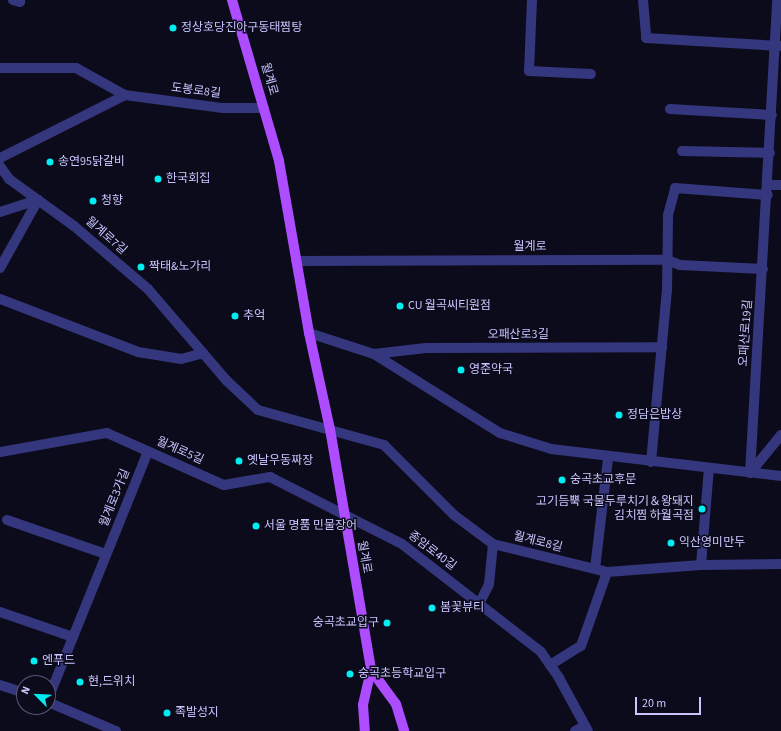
<!DOCTYPE html>
<html>
<head>
<meta charset="utf-8">
<style>
	body { margin:0 }
	#map { position:relative; width:781px; height:731px; overflow:hidden; background:#0c0b1c; font-family:"Source Sans 3","Noto Sans KR",sans-serif }
	div>[style] { position:absolute }
	.minor>* { height:10px; margin:-5px; padding:0 5px; transform-origin:5px; border-radius:5px; background:#34377d }
	.major>* { height:10px; margin:-5px; padding:0 5px; transform-origin:5px; border-radius:5px; background:#ad4dff }
	.dots>* { width:11px; height:11px; translate:-50% -50%; box-sizing:border-box; border:2px solid #0c0b1c; border-radius:50% }
	span { translate:-50% -50%; white-space:nowrap; text-align:center; line-height:1.15; -webkit-text-stroke:3px #0c0b1c; paint-order:stroke }
	.poi-label { font-size:12px; color:#c8c6ff }
	.left { translate:0 -50%; text-align:left }
	.right { translate:-100% -50%; text-align:right }
	.street-label { font-size:12px; color:#c8c6ff }
	.north { position:absolute; left:16px; top:675px; width:40px; height:40px; box-sizing:border-box; background:#0c0b1c; border:1px solid #575677; border-radius:50%; rotate:294deg; font-size:11px; font-weight:700; line-height:16px; text-align:center; color:#c8c6ff }
	.north::after { content:''; display:block; margin:auto; width:14px; height:18px; background:#00edf1; clip-path:polygon(50% 0,100% 100%,50% 72%,0 100%) }
	.scale { position:absolute; left:635px; top:697px; width:66px; height:18px; box-sizing:border-box; border:2px solid #c8c6ff; border-top:0; padding-left:5px; font-size:12px; line-height:14px; white-space:nowrap; color:#c8c6ff; -webkit-text-stroke:3px #0c0b1c; paint-order:stroke }
</style>
</head>
<body>
<div id="map">
	<div class="minor">
		<div style="left:13px;top:0;width:7px;rotate:16deg"></div>
		<div style="left:20px;top:2px;width:2px;rotate:-90deg"></div>
		<div style="left:532px;top:0;width:71px;rotate:92.4deg"></div>
		<div style="left:529px;top:71px;width:62px;rotate:2.8deg"></div>
		<div style="left:643px;top:0;width:38px;rotate:85deg"></div>
		<div style="left:646px;top:38px;width:135px;rotate:3.4deg"></div>
		<div style="left:0;top:68px;width:76px"></div>
		<div style="left:76px;top:68px;width:56px;rotate:28.9deg"></div>
		<div style="left:670px;top:109px;width:102px;rotate:3.4deg"></div>
		<div style="left:682px;top:151px;width:88px;rotate:1.3deg"></div>
		<div style="left:0;top:158px;width:140px;rotate:-26.7deg"></div>
		<div style="left:125px;top:95px;width:99px;rotate:7.6deg"></div>
		<div style="left:223px;top:108px;width:41px"></div>
		<div style="left:0;top:166px;width:16px;rotate:55deg"></div>
		<div style="left:9px;top:179px;width:80px;rotate:35.9deg"></div>
		<div style="left:74px;top:226px;width:97px;rotate:40.4deg"></div>
		<div style="left:148px;top:289px;width:120px;rotate:49.4deg"></div>
		<div style="left:226px;top:380px;width:44px;rotate:43.2deg"></div>
		<div style="left:258px;top:410px;width:131px;rotate:15.5deg"></div>
		<div style="left:384px;top:445px;width:99px;rotate:45deg"></div>
		<div style="left:454px;top:515px;width:49px;rotate:36.6deg"></div>
		<div style="left:493px;top:544px;width:117px;rotate:13.8deg"></div>
		<div style="left:607px;top:572px;width:94px;rotate:-4.3deg"></div>
		<div style="left:701px;top:565px;width:80px;rotate:-0.7deg"></div>
		<div style="left:768px;top:185px;width:13px"></div>
		<div style="left:0;top:212px;width:40px;rotate:-18deg"></div>
		<div style="left:296px;top:261px;width:371px;rotate:-0.2deg"></div>
		<div style="left:667px;top:260px;width:14px;rotate:21deg"></div>
		<div style="left:680px;top:265px;width:83px;rotate:2.8deg"></div>
		<div style="left:0;top:268px;width:78px;rotate:-60.8deg"></div>
		<div style="left:0;top:299px;width:148px;rotate:21deg"></div>
		<div style="left:138px;top:352px;width:44px;rotate:9.2deg"></div>
		<div style="left:181px;top:359px;width:23px;rotate:-15deg"></div>
		<div style="left:309px;top:333px;width:68px;rotate:17.9deg"></div>
		<div style="left:374px;top:354px;width:149px;rotate:32.1deg"></div>
		<div style="left:500px;top:433px;width:53px;rotate:17.4deg"></div>
		<div style="left:551px;top:449px;width:232px;rotate:6.7deg"></div>
		<div style="left:374px;top:354px;width:52px;rotate:-6.6deg"></div>
		<div style="left:426px;top:348px;width:236px;rotate:-0.2deg"></div>
		<div style="left:0;top:452px;width:109px;rotate:-10.1deg"></div>
		<div style="left:107px;top:433px;width:128px;rotate:24deg"></div>
		<div style="left:224px;top:485px;width:47px;rotate:-9.9deg"></div>
		<div style="left:270px;top:477px;width:148px;rotate:26.9deg"></div>
		<div style="left:402px;top:544px;width:176px;rotate:37.8deg"></div>
		<div style="left:541px;top:652px;width:32px;rotate:55deg"></div>
		<div style="left:559px;top:678px;width:60px;rotate:61.3deg"></div>
		<div style="left:651px;top:462px;width:172px;rotate:-84.7deg"></div>
		<div style="left:667px;top:291px;width:76px;rotate:-89.2deg"></div>
		<div style="left:668px;top:215px;width:28px;rotate:-75deg"></div>
		<div style="left:675px;top:188px;width:93px;rotate:4.3deg"></div>
		<div style="left:750px;top:473px;width:474px;rotate:-86.7deg"></div>
		<div style="left:750px;top:473px;width:49px;rotate:-50.8deg"></div>
		<div style="left:7px;top:520px;width:105px;rotate:19deg"></div>
		<div style="left:701px;top:565px;width:97px;rotate:-85.3deg"></div>
		<div style="left:595px;top:569px;width:112px;rotate:-83.3deg"></div>
		<div style="left:479px;top:604px;width:22px;rotate:-63deg"></div>
		<div style="left:489px;top:584px;width:40px;rotate:-84.3deg"></div>
		<div style="left:0;top:612px;width:77px;rotate:18.9deg"></div>
		<div style="left:550px;top:665px;width:36px;rotate:-32deg"></div>
		<div style="left:581px;top:646px;width:78px;rotate:-70.6deg"></div>
		<div style="left:0;top:685px;width:25px;rotate:18deg"></div>
		<div style="left:48px;top:699px;width:267px;rotate:-68deg"></div>
		<div style="left:48px;top:702px;width:74px;rotate:23.1deg"></div>
		<div style="left:575px;top:731px;width:11px;rotate:-27deg"></div>
	</div>
	<div class="major">
		<div style="left:232px;top:0;width:168px;rotate:73.7deg"></div>
		<div style="left:279px;top:161px;width:175px;rotate:80.1deg"></div>
		<div style="left:309px;top:333px;width:98px;rotate:77.7deg"></div>
		<div style="left:330px;top:429px;width:244px;rotate:80.3deg"></div>
		<div style="left:371px;top:670px;width:36px;rotate:103deg"></div>
		<div style="left:363px;top:705px;width:26px;rotate:86deg"></div>
		<div style="left:371px;top:670px;width:42px;rotate:53.7deg"></div>
		<div style="left:396px;top:704px;width:28px;rotate:73deg"></div>
	</div>
	<div class="dots">
		<div style="left:173px;top:28px;background:#00edf1"></div>
		<div style="left:50px;top:162px;background:#00edf1"></div>
		<div style="left:158px;top:179px;background:#00edf1"></div>
		<div style="left:93px;top:201px;background:#00edf1"></div>
		<div style="left:141px;top:267px;background:#00edf1"></div>
		<div style="left:400px;top:306px;background:#00edf1"></div>
		<div style="left:235px;top:316px;background:#00edf1"></div>
		<div style="left:461px;top:370px;background:#00edf1"></div>
		<div style="left:619px;top:415px;background:#00edf1"></div>
		<div style="left:239px;top:461px;background:#00edf1"></div>
		<div style="left:562px;top:480px;background:#00edf1"></div>
		<div style="left:702px;top:509px;background:#00edf1"></div>
		<div style="left:256px;top:526px;background:#00edf1"></div>
		<div style="left:671px;top:543px;background:#00edf1"></div>
		<div style="left:432px;top:608px;background:#00edf1"></div>
		<div style="left:387px;top:623px;background:#00edf1"></div>
		<div style="left:34px;top:661px;background:#00edf1"></div>
		<div style="left:350px;top:674px;background:#00edf1"></div>
		<div style="left:80px;top:682px;background:#00edf1"></div>
		<div style="left:167px;top:713px;background:#00edf1"></div>
	</div>
	<div class="poi-label">
		<span class="left" style="left:181px;top:28px">정상호당진아구동태찜탕</span>
		<span class="left" style="left:58px;top:162px">송연95닭갈비</span>
		<span class="left" style="left:166px;top:179px">한국회집</span>
		<span class="left" style="left:101px;top:201px">청향</span>
		<span class="left" style="left:149px;top:267px">짝태&amp;노가리</span>
		<span class="left" style="left:408px;top:306px">CU 월곡씨티원점</span>
		<span class="left" style="left:243px;top:316px">추억</span>
		<span class="left" style="left:469px;top:370px">영준약국</span>
		<span class="left" style="left:627px;top:415px">정담은밥상</span>
		<span class="left" style="left:247px;top:461px">옛날우동짜장</span>
		<span class="left" style="left:570px;top:480px">숭곡초교후문</span>
		<span class="right" style="left:694px;top:509px">고기듬뿍 국물두루치기＆왕돼지<br>김치찜 하월곡점</span>
		<span class="left" style="left:264px;top:526px">서울 명품 민물장어</span>
		<span class="left" style="left:679px;top:543px">익산영미만두</span>
		<span class="left" style="left:440px;top:608px">봄꽃뷰티</span>
		<span class="right" style="left:379px;top:623px">숭곡초교입구</span>
		<span class="left" style="left:42px;top:661px">엔푸드</span>
		<span class="left" style="left:358px;top:674px">숭곡초등학교입구</span>
		<span class="left" style="left:88px;top:682px">현,드위치</span>
		<span class="left" style="left:175px;top:713px">족발성지</span>
	</div>
	<div class="street-label">
		<span style="left:269px;top:79px;rotate:74deg">월계로</span>
		<span style="left:196px;top:91px;rotate:7deg">도봉로8길</span>
		<span style="left:106px;top:236px;rotate:41deg">월계로7길</span>
		<span style="left:530px;top:247px">월계로</span>
		<span style="left:746px;top:333px;rotate:-86deg">오패산로19길</span>
		<span style="left:518px;top:335px">오패산로3길</span>
		<span style="left:180px;top:451px;rotate:24deg">월계로5길</span>
		<span style="left:115px;top:498px;rotate:-68deg">월계로3가길</span>
		<span style="left:538px;top:542px;rotate:14deg">월계로8길</span>
		<span style="left:432px;top:551px;rotate:37deg">종암로40길</span>
		<span style="left:364px;top:557px;rotate:80deg">월계로</span>
	</div>
	<div class="north">N</div>
	<div class="scale">20 m</div>
</div>
</body>
</html>
